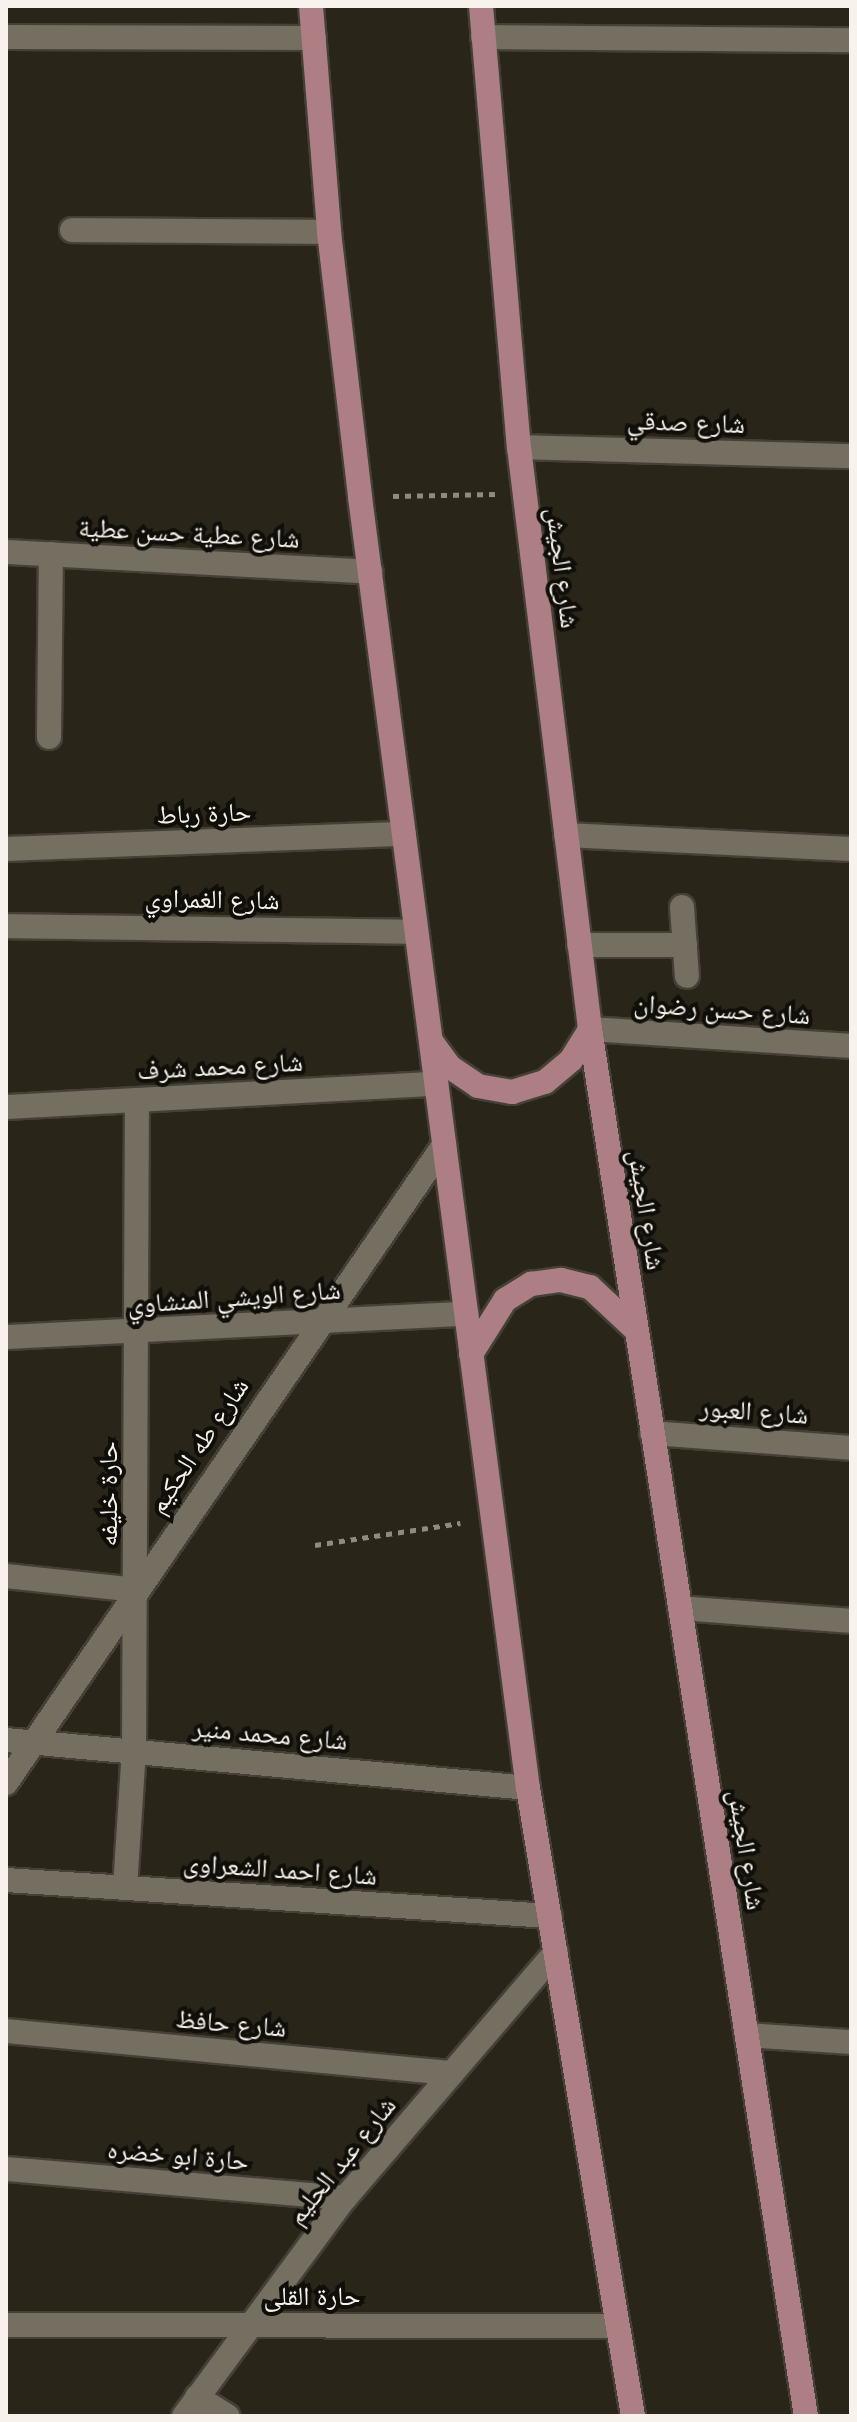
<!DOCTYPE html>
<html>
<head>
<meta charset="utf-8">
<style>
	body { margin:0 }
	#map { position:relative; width:857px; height:2422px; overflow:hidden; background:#2a2519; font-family:Helvetica,"Noto Naskh Arabic",sans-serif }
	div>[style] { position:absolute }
	.path>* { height:5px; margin-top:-2.5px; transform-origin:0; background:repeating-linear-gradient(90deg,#908b82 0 6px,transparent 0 12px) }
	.roads { filter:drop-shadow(2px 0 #444037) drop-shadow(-2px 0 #444037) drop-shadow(0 2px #444037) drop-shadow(0 -2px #444037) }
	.minor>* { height:24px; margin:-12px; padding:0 12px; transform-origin:12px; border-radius:12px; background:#756f62 }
	.major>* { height:24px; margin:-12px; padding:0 12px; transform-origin:12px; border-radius:12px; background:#ad7e83 }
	span { translate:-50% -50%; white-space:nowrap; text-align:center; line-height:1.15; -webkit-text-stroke:8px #100e09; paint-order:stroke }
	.street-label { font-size:26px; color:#f7f3ec }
	.frame { position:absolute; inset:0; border:8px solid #f7f3ec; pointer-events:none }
</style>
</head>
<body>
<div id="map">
	<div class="path">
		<div style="left:393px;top:496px;width:102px;rotate:-1.1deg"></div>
		<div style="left:315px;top:1545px;width:147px;rotate:-8.6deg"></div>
	</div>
	<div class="roads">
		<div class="minor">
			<div style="left:6px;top:37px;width:308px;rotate:0.2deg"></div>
			<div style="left:483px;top:37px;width:368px;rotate:0.5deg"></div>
			<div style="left:72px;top:230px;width:257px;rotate:0.4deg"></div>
			<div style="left:519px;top:447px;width:332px;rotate:1.6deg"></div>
			<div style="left:6px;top:552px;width:365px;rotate:3.1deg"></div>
			<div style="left:49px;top:737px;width:183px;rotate:-89.4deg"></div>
			<div style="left:566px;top:835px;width:285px;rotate:2.8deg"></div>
			<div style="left:6px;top:849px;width:398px;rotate:-2.2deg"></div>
			<div style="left:682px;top:907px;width:69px;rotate:85.9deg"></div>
			<div style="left:6px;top:926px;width:410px;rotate:0.8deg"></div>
			<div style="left:579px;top:945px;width:106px"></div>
			<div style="left:590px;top:1029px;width:262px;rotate:3.7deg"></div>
			<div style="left:6px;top:1107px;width:431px;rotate:-3.1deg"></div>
			<div style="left:6px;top:1337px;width:461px;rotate:-2.9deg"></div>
			<div style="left:652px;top:1433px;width:200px;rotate:4.3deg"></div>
			<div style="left:6px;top:1576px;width:131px;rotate:6.1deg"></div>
			<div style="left:680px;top:1608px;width:171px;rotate:4.3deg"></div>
			<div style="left:6px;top:1740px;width:524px;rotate:5.25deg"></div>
			<div style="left:6px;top:1783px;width:774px;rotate:-55.53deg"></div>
			<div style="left:6px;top:1880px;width:545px;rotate:3.79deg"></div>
			<div style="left:125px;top:1888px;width:138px;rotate:-86.3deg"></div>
			<div style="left:134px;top:1750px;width:650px;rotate:-89.74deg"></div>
			<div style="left:6px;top:2031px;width:447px;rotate:5.4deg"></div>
			<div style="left:747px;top:2035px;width:104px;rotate:3.9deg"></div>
			<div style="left:6px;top:2169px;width:340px;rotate:4.9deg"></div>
			<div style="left:6px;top:2325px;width:611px;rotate:0.09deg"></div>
			<div style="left:197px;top:2397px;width:36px;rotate:32deg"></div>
			<div style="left:184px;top:2416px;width:271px;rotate:-53.6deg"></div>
			<div style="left:345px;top:2198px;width:324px;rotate:-49.4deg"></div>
		</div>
		<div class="major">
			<div style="left:311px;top:6px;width:227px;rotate:85.4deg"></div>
			<div style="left:329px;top:232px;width:267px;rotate:83.3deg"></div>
			<div style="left:360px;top:497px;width:1302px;rotate:82.59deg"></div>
			<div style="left:528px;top:1788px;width:637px;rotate:80.51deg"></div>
			<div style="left:481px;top:6px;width:443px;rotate:85.1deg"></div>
			<div style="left:519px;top:447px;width:586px;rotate:83.04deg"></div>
			<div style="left:590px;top:1029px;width:1404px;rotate:81.15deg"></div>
			<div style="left:431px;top:1041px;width:32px;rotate:54deg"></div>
			<div style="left:450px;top:1067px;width:34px;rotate:34deg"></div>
			<div style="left:478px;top:1086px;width:35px;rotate:10deg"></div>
			<div style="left:512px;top:1092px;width:34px;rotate:-17deg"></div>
			<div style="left:545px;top:1082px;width:34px;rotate:-40deg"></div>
			<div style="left:571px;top:1060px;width:36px;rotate:-58deg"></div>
			<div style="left:471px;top:1354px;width:64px;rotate:-57.8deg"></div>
			<div style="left:505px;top:1300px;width:31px;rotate:-32deg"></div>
			<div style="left:531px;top:1284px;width:30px;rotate:-8deg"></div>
			<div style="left:561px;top:1280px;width:30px;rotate:14deg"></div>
			<div style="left:590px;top:1287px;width:63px;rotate:43.1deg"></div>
		</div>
	</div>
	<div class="street-label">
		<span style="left:686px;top:423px;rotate:2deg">شارع صدقي</span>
		<span style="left:189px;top:534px;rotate:3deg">شارع عطية حسن عطية</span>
		<span style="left:562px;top:568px;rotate:83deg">شارع الجيش</span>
		<span style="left:204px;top:814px;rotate:-2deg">حارة رباط</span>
		<span style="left:212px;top:900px;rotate:1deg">شارع الغمراوي</span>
		<span style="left:722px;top:1010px;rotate:4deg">شارع حسن رضوان</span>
		<span style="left:220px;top:1067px;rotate:-3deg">شارع محمد شرف</span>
		<span style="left:646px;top:1210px;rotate:81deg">شارع الجيش</span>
		<span style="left:234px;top:1298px;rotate:-4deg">شارع الويشي المنشاوي</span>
		<span style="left:754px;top:1412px;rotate:4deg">شارع العبور</span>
		<span style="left:199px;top:1446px;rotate:-56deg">شارع طه الحكيم</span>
		<span style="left:109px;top:1494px;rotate:-90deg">حارة خليفه</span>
		<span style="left:270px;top:1735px;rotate:5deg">شارع محمد منير</span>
		<span style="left:746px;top:1850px;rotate:81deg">شارع الجيش</span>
		<span style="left:280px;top:1870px;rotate:4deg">شارع احمد الشعراوى</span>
		<span style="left:231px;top:2024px;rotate:5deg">شارع حافظ</span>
		<span style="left:178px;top:2156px;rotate:5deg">حارة ابو خضره</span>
		<span style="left:342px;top:2161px;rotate:-51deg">شارع عبد الحليم</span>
		<span style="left:312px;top:2297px">حارة القلى</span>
	</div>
	<div class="frame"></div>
</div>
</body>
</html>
